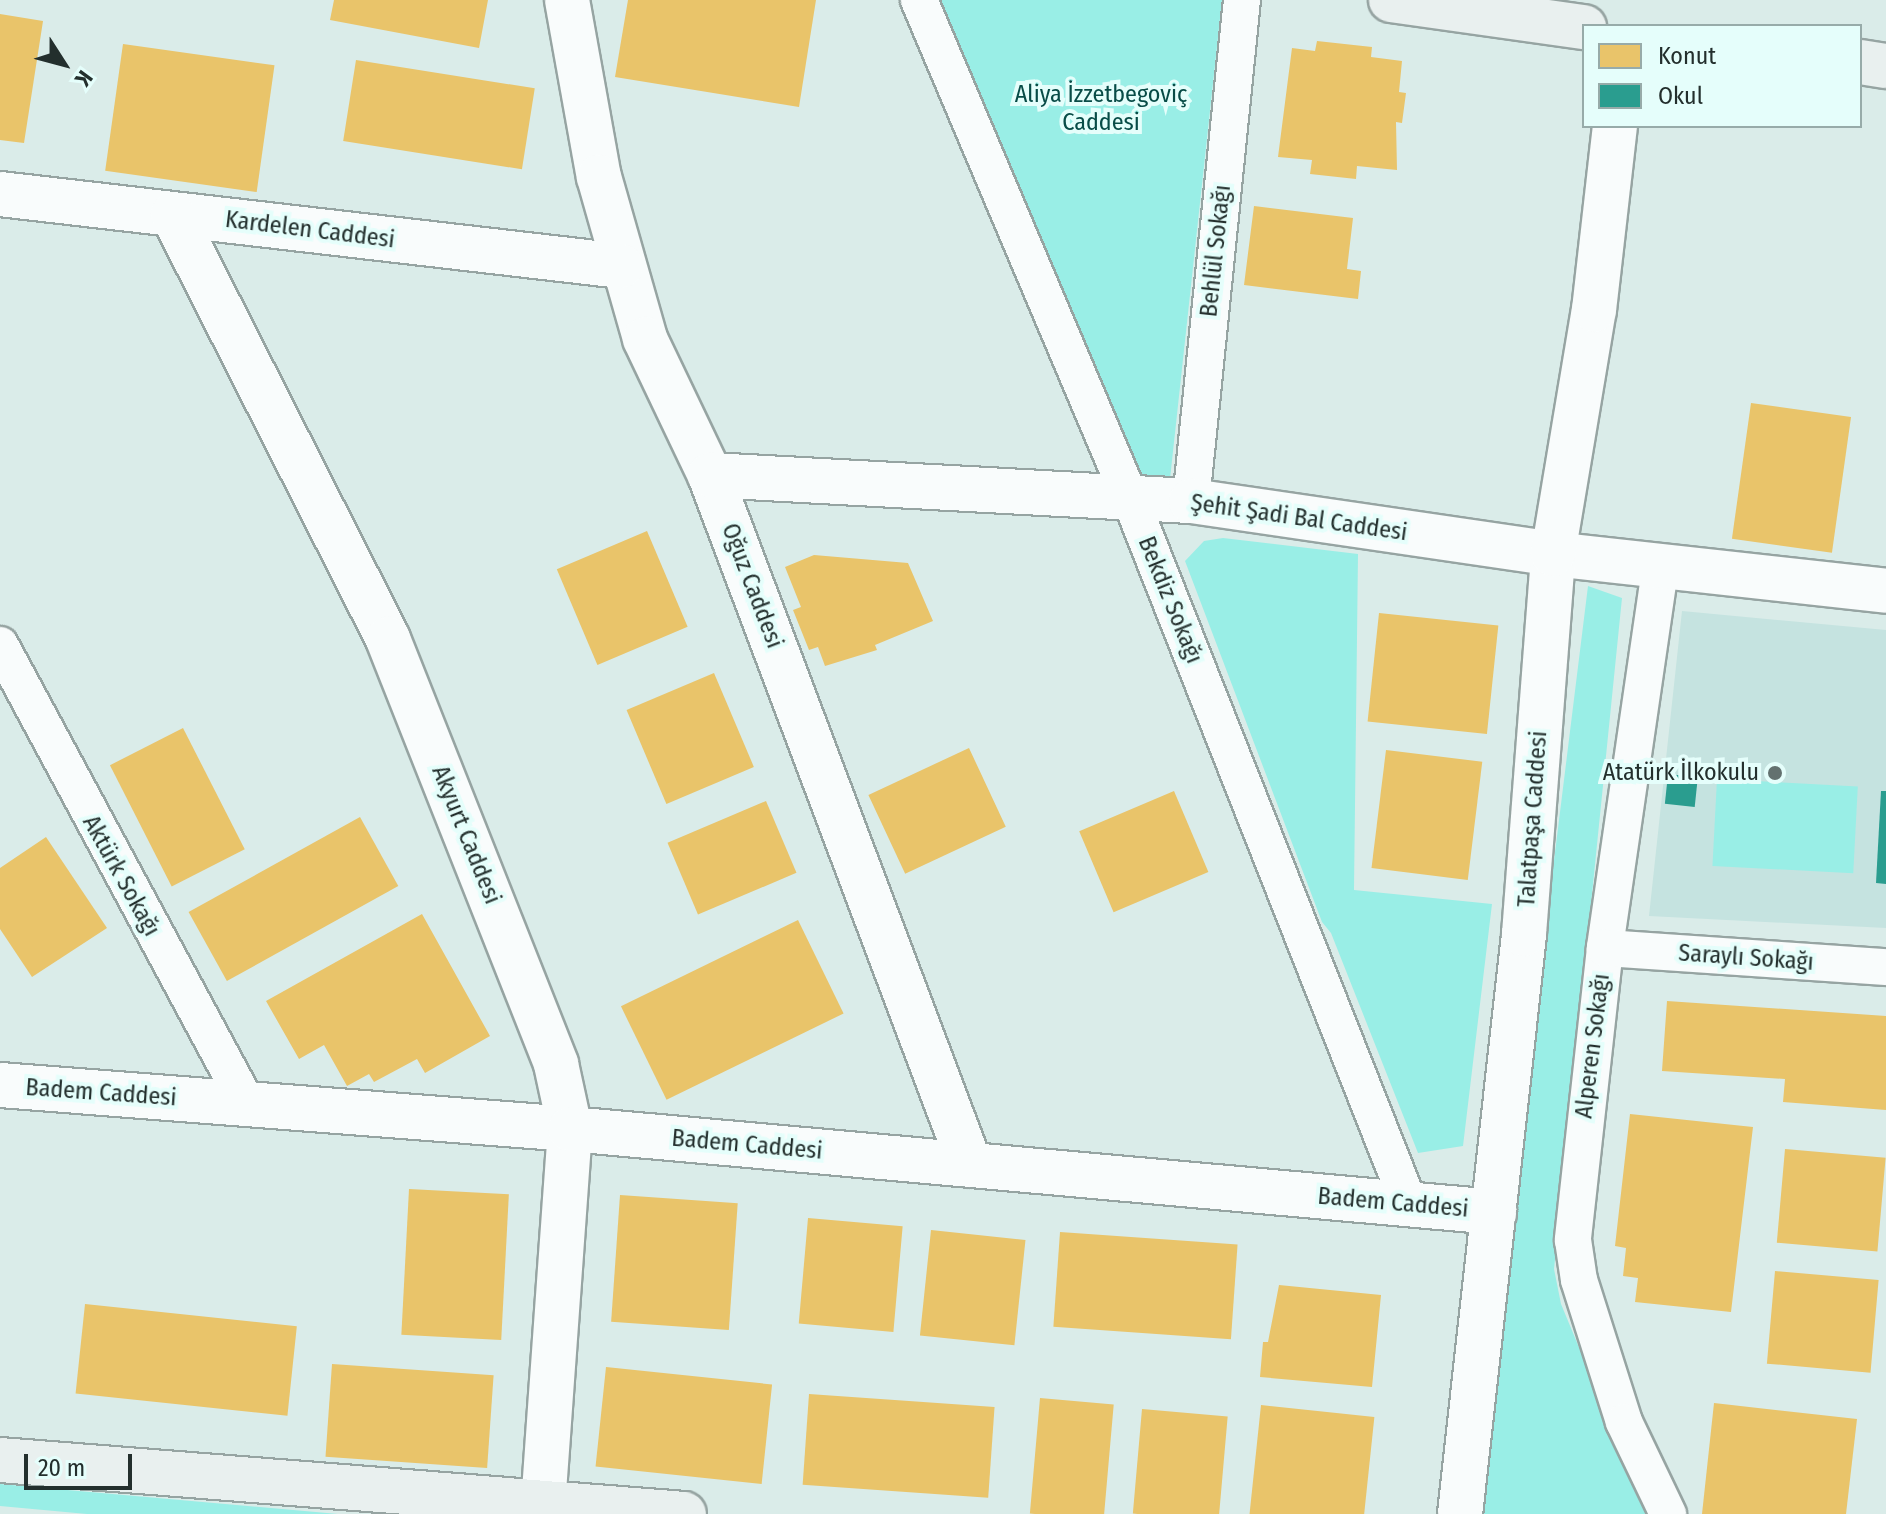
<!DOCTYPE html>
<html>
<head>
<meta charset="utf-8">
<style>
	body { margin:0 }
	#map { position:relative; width:1886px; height:1514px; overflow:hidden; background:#daece9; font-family:"Fira Sans Condensed",sans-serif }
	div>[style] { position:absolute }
	.built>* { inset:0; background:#c5e3e0 }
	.green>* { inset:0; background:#99eee6; transform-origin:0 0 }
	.homes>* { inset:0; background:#e9c46a; transform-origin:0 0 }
	.schools>* { inset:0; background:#2a9d8f; transform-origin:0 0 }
	.roads { filter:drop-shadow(2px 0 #96a4a2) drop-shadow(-2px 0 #96a4a2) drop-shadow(0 2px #96a4a2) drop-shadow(0 -2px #96a4a2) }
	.minor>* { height:36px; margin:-18px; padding:0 18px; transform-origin:18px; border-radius:18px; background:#f9fcfc }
	.tertiary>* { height:44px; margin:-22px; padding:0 22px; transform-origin:22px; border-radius:22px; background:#f9fcfc }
	.secondary>* { height:44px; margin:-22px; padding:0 22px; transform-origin:22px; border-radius:22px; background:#e9f0ef }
	.dots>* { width:22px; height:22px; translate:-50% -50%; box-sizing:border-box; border:4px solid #e5fefb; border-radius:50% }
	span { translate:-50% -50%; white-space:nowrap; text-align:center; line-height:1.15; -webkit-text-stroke:8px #e5fefb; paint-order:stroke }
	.park-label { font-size:24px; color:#084c47 }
	.street-label { font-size:24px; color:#232f2d }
	.poi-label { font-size:24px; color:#232f2d }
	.right { translate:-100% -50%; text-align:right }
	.legend { position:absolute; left:1582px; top:24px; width:280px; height:104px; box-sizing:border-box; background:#e5fefb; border:2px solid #97aba9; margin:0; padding:10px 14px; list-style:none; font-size:24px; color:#232f2d }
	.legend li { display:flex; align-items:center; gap:16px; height:40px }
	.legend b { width:40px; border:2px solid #97aba9 }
	.north { position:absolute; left:24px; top:24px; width:80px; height:80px; -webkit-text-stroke:6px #e5fefb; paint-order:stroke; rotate:126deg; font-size:22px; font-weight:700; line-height:32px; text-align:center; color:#232f2d }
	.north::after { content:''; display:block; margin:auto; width:28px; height:36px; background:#232f2d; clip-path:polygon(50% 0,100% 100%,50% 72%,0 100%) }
	.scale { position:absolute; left:24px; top:1454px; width:108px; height:36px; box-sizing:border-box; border:4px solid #232f2d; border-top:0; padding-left:10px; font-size:24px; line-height:28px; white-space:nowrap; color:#232f2d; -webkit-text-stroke:6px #e5fefb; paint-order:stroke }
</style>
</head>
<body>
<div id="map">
	<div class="built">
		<div style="clip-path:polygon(1682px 611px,1886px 630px,1886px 928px,1649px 916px)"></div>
	</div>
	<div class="green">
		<div style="clip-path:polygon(940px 0,1222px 0,1170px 479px,1137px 477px)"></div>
		<div style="clip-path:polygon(1223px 538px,1358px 554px,1354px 890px,1492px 904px,1463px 1146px,1418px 1153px,1331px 933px,1322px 922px,1185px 561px,1204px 541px)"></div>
		<div style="clip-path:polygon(1588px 586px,1622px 598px,1554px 1269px,1561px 1304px,1648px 1514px,1478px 1514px,1496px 1329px)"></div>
		<div style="left:1717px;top:779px;width:141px;height:87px;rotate:3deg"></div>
		<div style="clip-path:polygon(0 1484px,338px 1514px,87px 1514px,0 1506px)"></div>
	</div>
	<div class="homes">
		<div style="clip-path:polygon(334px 0,488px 0,479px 48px,330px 20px)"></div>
		<div style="clip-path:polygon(628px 0,816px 0,799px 107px,615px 77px)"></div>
		<div style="clip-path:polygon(0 14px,43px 21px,24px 143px,0 140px)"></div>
		<div style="clip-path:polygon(1317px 41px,1372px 47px,1371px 57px,1402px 61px,1399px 92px,1406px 93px,1402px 123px,1396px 122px,1397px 170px,1357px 166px,1356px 179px,1310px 174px,1312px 160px,1278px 157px,1292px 48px,1315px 51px)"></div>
		<div style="left:123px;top:44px;width:153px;height:128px;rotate:8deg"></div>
		<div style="left:356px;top:60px;width:181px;height:82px;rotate:9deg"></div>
		<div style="clip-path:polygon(1254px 206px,1353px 218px,1347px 269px,1361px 271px,1358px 299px,1244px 285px)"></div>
		<div style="left:1751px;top:403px;width:101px;height:137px;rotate:8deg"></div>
		<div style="left:647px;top:531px;width:104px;height:98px;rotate:67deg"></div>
		<div style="clip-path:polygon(814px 555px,908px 563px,933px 621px,875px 645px,877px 650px,825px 666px,818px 647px,809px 650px,793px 610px,801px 607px,785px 567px)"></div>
		<div style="left:1379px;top:613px;width:120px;height:109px;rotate:6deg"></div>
		<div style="left:714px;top:673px;width:102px;height:95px;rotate:67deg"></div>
		<div style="left:183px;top:728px;width:136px;height:82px;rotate:63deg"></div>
		<div style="left:969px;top:748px;width:87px;height:111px;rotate:65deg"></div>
		<div style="left:1386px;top:750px;width:97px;height:119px;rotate:7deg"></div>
		<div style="left:1174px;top:791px;width:88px;height:103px;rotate:67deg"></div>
		<div style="left:766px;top:801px;width:78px;height:107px;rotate:67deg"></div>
		<div style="left:360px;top:817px;width:79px;height:196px;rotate:61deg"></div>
		<div style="clip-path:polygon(46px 837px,107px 928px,32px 977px,0 929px,0 868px)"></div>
		<div style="clip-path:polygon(422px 914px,490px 1036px,425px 1073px,417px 1059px,374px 1082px,369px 1074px,347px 1086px,324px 1045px,299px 1059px,266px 1001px)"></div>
		<div style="left:798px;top:920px;width:104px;height:197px;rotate:64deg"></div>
		<div style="clip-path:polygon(1667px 1001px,1886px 1016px,1886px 1110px,1783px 1102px,1785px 1079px,1662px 1071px)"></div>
		<div style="clip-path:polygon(1630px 1114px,1753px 1127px,1731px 1312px,1635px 1302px,1638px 1278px,1623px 1276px,1626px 1248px,1615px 1246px)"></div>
		<div style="left:1785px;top:1149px;width:101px;height:94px;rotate:5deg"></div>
		<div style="left:409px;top:1189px;width:100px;height:146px;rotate:3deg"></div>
		<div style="left:620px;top:1195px;width:118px;height:127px;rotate:4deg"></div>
		<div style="left:808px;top:1218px;width:95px;height:106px;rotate:5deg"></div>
		<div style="left:931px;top:1230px;width:95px;height:106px;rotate:6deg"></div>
		<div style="left:1060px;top:1232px;width:178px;height:95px;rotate:4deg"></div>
		<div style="left:1775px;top:1271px;width:104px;height:93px;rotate:5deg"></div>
		<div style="clip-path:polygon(1279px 1285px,1381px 1295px,1372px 1387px,1260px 1377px,1263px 1342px,1268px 1342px)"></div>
		<div style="left:85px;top:1304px;width:213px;height:90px;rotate:6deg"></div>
		<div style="left:332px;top:1364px;width:162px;height:93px;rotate:4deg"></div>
		<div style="left:606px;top:1367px;width:167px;height:100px;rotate:6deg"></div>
		<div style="left:809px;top:1394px;width:186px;height:91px;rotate:4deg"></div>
		<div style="left:1040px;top:1398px;width:74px;height:116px;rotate:5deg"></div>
		<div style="clip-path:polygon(1714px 1403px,1857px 1419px,1846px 1514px,1702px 1514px)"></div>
		<div style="left:1261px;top:1405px;width:114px;height:110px;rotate:6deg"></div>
		<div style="left:1142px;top:1409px;width:86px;height:105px;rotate:5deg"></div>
	</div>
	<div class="schools">
		<div style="left:1668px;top:774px;width:30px;height:30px;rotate:6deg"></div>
		<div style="clip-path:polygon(1881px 791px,1886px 791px,1886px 884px,1876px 883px)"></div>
	</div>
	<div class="roads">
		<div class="minor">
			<div style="left:919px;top:0;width:541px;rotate:67.04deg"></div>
			<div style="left:1130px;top:498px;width:759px;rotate:68.44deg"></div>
			<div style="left:1191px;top:501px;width:504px;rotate:-84.19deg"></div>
			<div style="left:1661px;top:563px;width:389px;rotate:98.3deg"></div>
			<div style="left:1605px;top:948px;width:294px;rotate:96.3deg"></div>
			<div style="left:1573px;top:1240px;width:40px;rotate:81.5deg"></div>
			<div style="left:1579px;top:1280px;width:149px;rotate:72.4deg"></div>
			<div style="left:1624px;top:1422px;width:102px;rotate:64.4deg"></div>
			<div style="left:0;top:645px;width:521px;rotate:61.71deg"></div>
			<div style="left:1605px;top:948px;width:282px;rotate:3.9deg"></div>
		</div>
		<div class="tertiary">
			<div style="left:567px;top:0;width:180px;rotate:79.8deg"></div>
			<div style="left:599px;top:177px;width:168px;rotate:74.1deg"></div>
			<div style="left:645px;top:339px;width:151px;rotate:64.5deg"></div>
			<div style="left:710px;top:475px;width:737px;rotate:69.35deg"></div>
			<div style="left:0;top:194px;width:625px;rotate:6.61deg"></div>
			<div style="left:173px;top:215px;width:475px;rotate:63.1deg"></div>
			<div style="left:388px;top:639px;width:457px;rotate:68.4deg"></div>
			<div style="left:556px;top:1064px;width:66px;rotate:77.8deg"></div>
			<div style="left:570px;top:1129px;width:374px;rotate:94.1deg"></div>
			<div style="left:710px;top:475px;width:482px;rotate:3.1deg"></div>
			<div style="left:1191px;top:501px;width:366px;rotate:8.3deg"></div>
			<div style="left:1553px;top:554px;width:335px;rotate:6.3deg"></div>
			<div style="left:0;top:1085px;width:572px;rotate:4.41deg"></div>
			<div style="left:570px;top:1129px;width:928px;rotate:5.13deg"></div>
			<div style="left:1460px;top:1514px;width:584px;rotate:-83.7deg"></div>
			<div style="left:1524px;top:934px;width:381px;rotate:-85.6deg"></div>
			<div style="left:1553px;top:554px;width:247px;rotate:-80.5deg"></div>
			<div style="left:1594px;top:310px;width:185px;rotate:-83.5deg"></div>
		</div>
		<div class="secondary">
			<div style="left:1391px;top:0;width:195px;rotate:8deg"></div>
			<div style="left:1860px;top:62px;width:26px;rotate:9deg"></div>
			<div style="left:0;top:1460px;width:686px;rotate:4.51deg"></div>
		</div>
	</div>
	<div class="dots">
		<div style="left:1775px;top:773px;background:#63716f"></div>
	</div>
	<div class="park-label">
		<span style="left:1101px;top:109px">Aliya İzzetbegoviç<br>Caddesi</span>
	</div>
	<div class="street-label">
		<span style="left:310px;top:230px;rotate:7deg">Kardelen Caddesi</span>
		<span style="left:1216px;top:251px;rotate:-84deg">Behlül Sokağı</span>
		<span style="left:1299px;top:518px;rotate:8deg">Şehit Şadi Bal Caddesi</span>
		<span style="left:752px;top:586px;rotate:69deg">Oğuz Caddesi</span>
		<span style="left:1170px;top:600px;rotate:68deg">Bekdiz Sokağı</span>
		<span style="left:1533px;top:819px;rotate:-86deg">Talatpaşa Caddesi</span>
		<span style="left:466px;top:835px;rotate:68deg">Akyurt Caddesi</span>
		<span style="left:121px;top:876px;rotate:61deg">Aktürk Sokağı</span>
		<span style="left:1746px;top:958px;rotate:4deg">Saraylı Sokağı</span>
		<span style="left:1593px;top:1046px;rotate:-83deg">Alperen Sokağı</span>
		<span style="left:101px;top:1093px;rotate:4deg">Badem Caddesi</span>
		<span style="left:747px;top:1145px;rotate:5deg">Badem Caddesi</span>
		<span style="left:1393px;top:1203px;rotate:5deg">Badem Caddesi</span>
	</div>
	<div class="poi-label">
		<span class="right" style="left:1759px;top:773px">Atatürk İlkokulu</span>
	</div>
	<ul class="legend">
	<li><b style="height:22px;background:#e9c46a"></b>Konut</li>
	<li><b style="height:22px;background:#2a9d8f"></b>Okul</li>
	</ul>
	<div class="north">K</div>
	<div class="scale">20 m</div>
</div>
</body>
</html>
